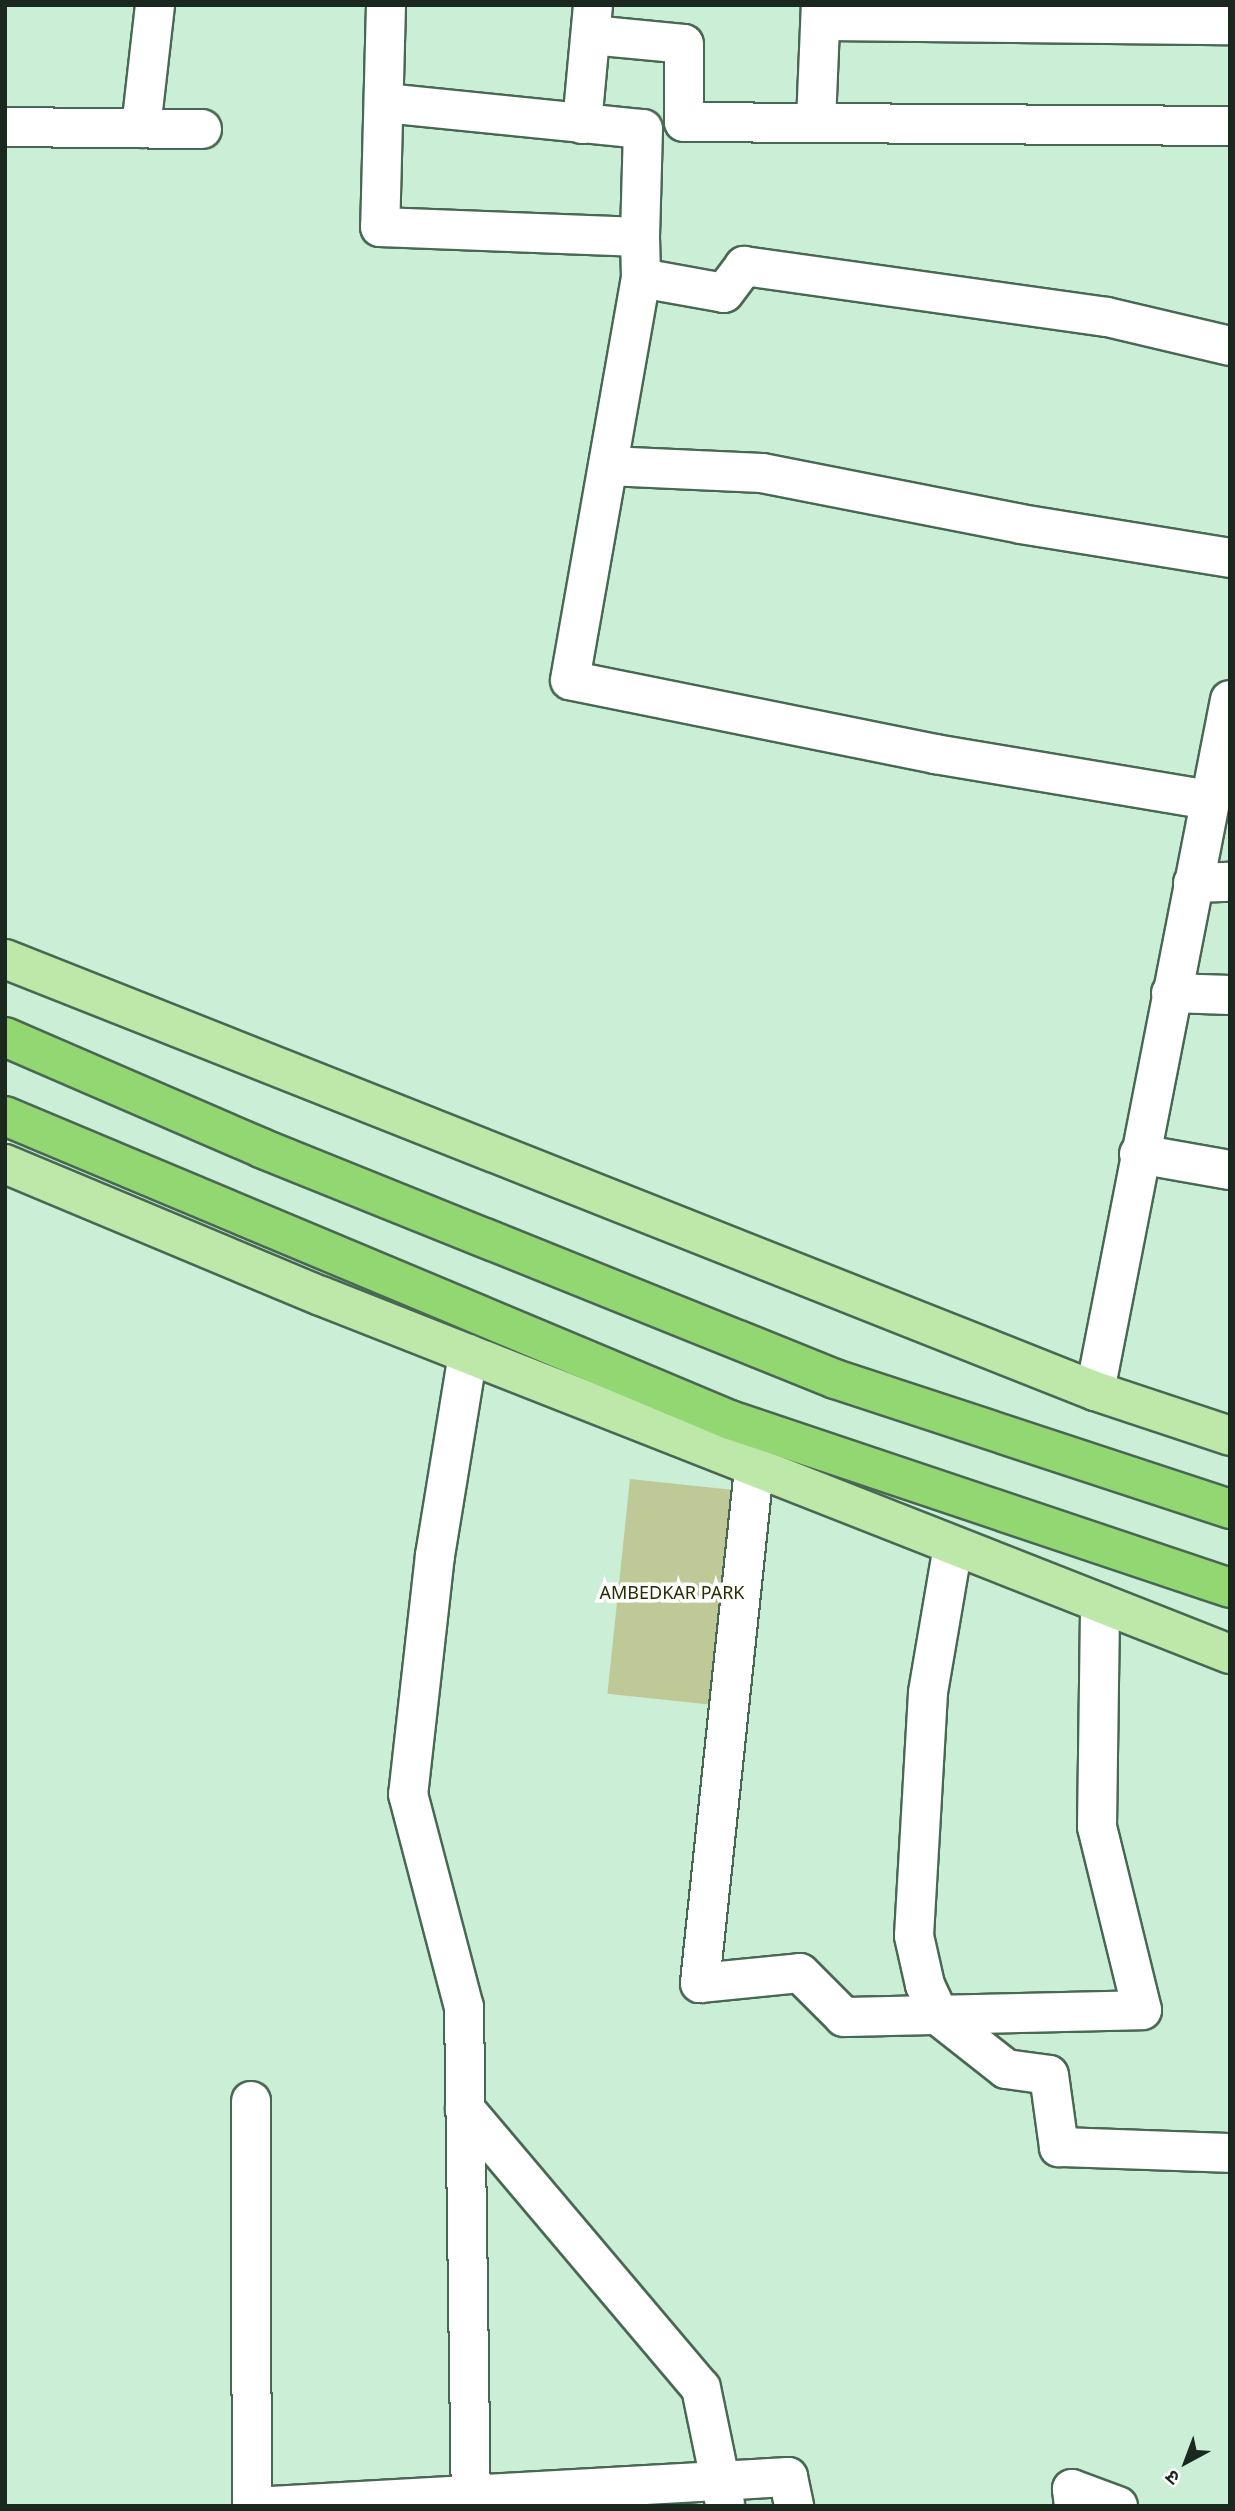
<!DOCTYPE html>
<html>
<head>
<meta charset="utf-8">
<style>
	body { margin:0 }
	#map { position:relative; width:1235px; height:2511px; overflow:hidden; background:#cbeed6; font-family:"Noto Sans","Noto Sans Devanagari",sans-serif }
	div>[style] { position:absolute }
	.green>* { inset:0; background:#bfc997; transform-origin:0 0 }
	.roads { filter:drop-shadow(2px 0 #496853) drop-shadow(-2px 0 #496853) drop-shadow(0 2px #496853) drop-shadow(0 -2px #496853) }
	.minor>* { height:38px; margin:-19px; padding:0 19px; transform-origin:19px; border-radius:19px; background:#fff }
	.major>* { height:38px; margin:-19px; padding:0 19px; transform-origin:19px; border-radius:19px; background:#bee7aa }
	.highway>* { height:38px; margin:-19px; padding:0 19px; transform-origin:19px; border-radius:19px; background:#92d772 }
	span { translate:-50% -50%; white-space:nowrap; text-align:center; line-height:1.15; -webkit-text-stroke:7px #fff; paint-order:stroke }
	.park-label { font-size:18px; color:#282e04 }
	.frame { position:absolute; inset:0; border:7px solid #1a281f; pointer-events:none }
	.north { position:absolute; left:1151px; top:2427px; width:70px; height:70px; -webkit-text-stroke:5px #fff; paint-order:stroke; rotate:221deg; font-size:19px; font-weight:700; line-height:28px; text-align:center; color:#1a281f }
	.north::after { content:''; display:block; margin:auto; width:24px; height:32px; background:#1a281f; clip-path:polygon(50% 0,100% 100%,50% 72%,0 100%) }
</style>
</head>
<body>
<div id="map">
	<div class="green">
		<div style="left:630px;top:1479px;width:107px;height:216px;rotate:6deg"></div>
	</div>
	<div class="roads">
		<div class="minor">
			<div style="left:386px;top:5px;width:222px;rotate:91.5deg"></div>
			<div style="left:380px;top:227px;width:260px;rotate:2.2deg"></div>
			<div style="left:640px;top:237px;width:41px;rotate:88.6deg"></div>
			<div style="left:822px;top:21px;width:408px;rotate:0.6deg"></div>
			<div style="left:591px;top:35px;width:93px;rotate:5.5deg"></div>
			<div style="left:684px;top:44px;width:78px;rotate:90deg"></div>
			<div style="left:684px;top:122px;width:546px;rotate:0.42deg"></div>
			<div style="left:385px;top:103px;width:259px;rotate:5.8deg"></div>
			<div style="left:643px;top:129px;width:108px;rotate:91.6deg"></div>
			<div style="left:816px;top:122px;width:117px;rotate:-87.6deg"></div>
			<div style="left:582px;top:124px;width:120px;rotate:-84.7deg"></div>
			<div style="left:5px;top:127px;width:197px;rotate:0.6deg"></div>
			<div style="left:141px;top:128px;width:124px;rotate:-83.5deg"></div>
			<div style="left:608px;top:466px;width:154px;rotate:2.6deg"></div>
			<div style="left:762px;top:473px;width:264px;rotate:11.1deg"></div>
			<div style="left:1021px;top:524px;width:212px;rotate:9.2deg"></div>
			<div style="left:1210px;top:800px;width:278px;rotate:-170.5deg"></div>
			<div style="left:936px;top:754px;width:373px;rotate:-168.6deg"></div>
			<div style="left:570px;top:680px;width:408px;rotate:-80deg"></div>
			<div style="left:641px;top:278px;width:84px;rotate:10.2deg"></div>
			<div style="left:724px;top:293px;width:34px;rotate:-53deg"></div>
			<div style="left:744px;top:266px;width:367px;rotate:8deg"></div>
			<div style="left:1107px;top:317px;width:126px;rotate:13.3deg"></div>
			<div style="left:1193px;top:883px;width:37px;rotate:-2deg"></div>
			<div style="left:1171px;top:993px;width:59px;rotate:1.9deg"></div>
			<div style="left:1139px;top:1154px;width:92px;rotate:10deg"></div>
			<div style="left:468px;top:1354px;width:204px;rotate:99.3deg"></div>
			<div style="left:435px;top:1555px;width:241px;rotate:96.4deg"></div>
			<div style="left:408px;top:1794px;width:220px;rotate:75.3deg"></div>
			<div style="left:464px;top:2007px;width:487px;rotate:89.2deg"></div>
			<div style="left:1095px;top:1391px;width:704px;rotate:-78.95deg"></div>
			<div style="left:754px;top:1469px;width:517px;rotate:96deg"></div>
			<div style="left:700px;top:1983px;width:100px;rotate:-5.7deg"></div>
			<div style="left:800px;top:1973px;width:62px;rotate:45deg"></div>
			<div style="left:844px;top:2017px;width:298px;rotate:-1.3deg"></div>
			<div style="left:1142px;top:2010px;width:188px;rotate:-103.8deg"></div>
			<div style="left:1097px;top:1827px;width:224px;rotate:-89.2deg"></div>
			<div style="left:953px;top:1546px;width:149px;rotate:99.7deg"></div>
			<div style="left:928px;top:1693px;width:243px;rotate:93.3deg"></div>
			<div style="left:914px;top:1936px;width:50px;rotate:77.3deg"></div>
			<div style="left:925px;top:1985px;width:35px;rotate:65deg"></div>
			<div style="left:940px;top:2017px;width:84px;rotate:38.2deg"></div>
			<div style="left:1006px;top:2069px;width:43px;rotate:7.9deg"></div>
			<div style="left:1049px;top:2075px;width:73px;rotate:82.1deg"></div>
			<div style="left:1059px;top:2147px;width:171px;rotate:2deg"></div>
			<div style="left:251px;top:2101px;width:405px;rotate:89.9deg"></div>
			<div style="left:465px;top:2109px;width:365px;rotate:49.8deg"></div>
			<div style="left:701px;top:2388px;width:118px;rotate:78.3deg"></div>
			<div style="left:271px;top:2506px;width:518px;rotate:-3.21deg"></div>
			<div style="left:788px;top:2477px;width:30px;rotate:78deg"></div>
			<div style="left:1074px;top:2506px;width:17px;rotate:-97deg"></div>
			<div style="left:1072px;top:2489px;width:49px;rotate:20.3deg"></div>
		</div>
		<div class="major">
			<div style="left:5px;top:959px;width:1172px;rotate:21.62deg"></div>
			<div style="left:1095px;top:1391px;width:142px;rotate:18.4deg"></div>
			<div style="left:5px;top:1164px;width:342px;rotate:22.7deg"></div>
			<div style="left:321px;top:1296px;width:977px;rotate:21.5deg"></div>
		</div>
		<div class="highway">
			<div style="left:5px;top:1037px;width:279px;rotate:23.4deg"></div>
			<div style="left:261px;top:1148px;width:619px;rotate:21.92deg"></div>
			<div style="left:835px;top:1379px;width:416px;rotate:18.2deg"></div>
			<div style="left:5px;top:1116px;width:786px;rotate:22.75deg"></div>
			<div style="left:730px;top:1420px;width:527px;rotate:18.57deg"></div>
		</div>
	</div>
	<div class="park-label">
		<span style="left:672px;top:1592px">AMBEDKAR PARK</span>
	</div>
	<div class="frame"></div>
	<div class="north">उ</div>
</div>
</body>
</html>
